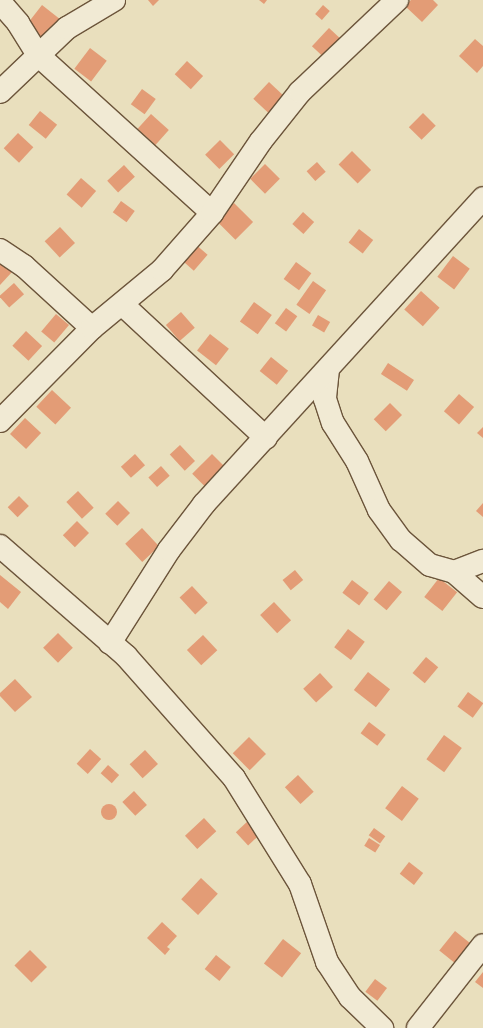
<!DOCTYPE html>
<html>
<head>
<meta charset="utf-8">
<style>
	body { margin:0 }
	#map { position:relative; width:483px; height:1028px; overflow:hidden; background:#e9dfbd; font-family:"IM FELL DW Pica",serif }
	div>[style] { position:absolute }
	.building>* { inset:0; background:#e39c76; transform-origin:0 0 }
	.round { border-radius:50% }
	.roads { filter:drop-shadow(1px 0 #6c553b) drop-shadow(-1px 0 #6c553b) drop-shadow(0 1px #6c553b) drop-shadow(0 -1px #6c553b) }
	.minor>* { height:22px; margin:-11px; padding:0 11px; transform-origin:11px; border-radius:11px; background:#f1ead4 }
	span { translate:-50% -50%; white-space:nowrap; text-align:center; line-height:1.15; -webkit-text-stroke:3px #f1ead4; paint-order:stroke }
</style>
</head>
<body>
<div id="map">
	<div class="building">
		<div style="clip-path:polygon(148px 0,159px 0,153px 6px)"></div>
		<div style="clip-path:polygon(259px 0,267px 0,264px 4px)"></div>
		<div style="clip-path:polygon(411px 0,433px 0,438px 5px,422px 22px,405px 6px)"></div>
		<div style="left:42px;top:5px;width:23px;height:26px;rotate:38deg"></div>
		<div style="left:323px;top:5px;width:9px;height:12px;rotate:41deg"></div>
		<div style="left:329px;top:28px;width:18px;height:25px;rotate:43deg"></div>
		<div style="clip-path:polygon(475px 39px,483px 46px,483px 66px,477px 73px,459px 56px)"></div>
		<div style="left:90px;top:48px;width:21px;height:26px;rotate:37deg"></div>
		<div style="left:187px;top:61px;width:22px;height:18px;rotate:43deg"></div>
		<div style="left:269px;top:82px;width:23px;height:23px;rotate:43deg"></div>
		<div style="left:142px;top:89px;width:17px;height:19px;rotate:36deg"></div>
		<div style="left:40px;top:111px;width:22px;height:18px;rotate:39deg"></div>
		<div style="left:423px;top:113px;width:18px;height:20px;rotate:45deg"></div>
		<div style="left:151px;top:114px;width:24px;height:20px;rotate:42deg"></div>
		<div style="left:18px;top:133px;width:21px;height:21px;rotate:43deg"></div>
		<div style="left:220px;top:140px;width:20px;height:21px;rotate:45deg"></div>
		<div style="left:352px;top:151px;width:27px;height:19px;rotate:45deg"></div>
		<div style="left:317px;top:162px;width:13px;height:14px;rotate:48deg"></div>
		<div style="left:265px;top:164px;width:21px;height:21px;rotate:45deg"></div>
		<div style="left:124px;top:165px;width:16px;height:23px;rotate:47deg"></div>
		<div style="left:81px;top:178px;width:20px;height:22px;rotate:41deg"></div>
		<div style="left:121px;top:201px;width:17px;height:14px;rotate:36deg"></div>
		<div style="left:234px;top:203px;width:27px;height:25px;rotate:45deg"></div>
		<div style="left:303px;top:212px;width:15px;height:16px;rotate:42deg"></div>
		<div style="left:60px;top:227px;width:22px;height:21px;rotate:47deg"></div>
		<div style="left:359px;top:229px;width:18px;height:17px;rotate:38deg"></div>
		<div style="left:194px;top:243px;width:18px;height:21px;rotate:41deg"></div>
		<div style="left:453px;top:256px;width:21px;height:26px;rotate:37deg"></div>
		<div style="clip-path:polygon(0 261px,12px 272px,0 285px)"></div>
		<div style="left:296px;top:262px;width:19px;height:21px;rotate:36deg"></div>
		<div style="left:313px;top:281px;width:16px;height:29px;rotate:35deg"></div>
		<div style="left:14px;top:283px;width:15px;height:20px;rotate:48deg"></div>
		<div style="left:421px;top:291px;width:25px;height:25px;rotate:42deg"></div>
		<div style="left:254px;top:302px;width:22px;height:24px;rotate:36deg"></div>
		<div style="left:286px;top:308px;width:14px;height:19px;rotate:36deg"></div>
		<div style="left:181px;top:312px;width:21px;height:20px;rotate:49deg"></div>
		<div style="left:56px;top:314px;width:17px;height:23px;rotate:40deg"></div>
		<div style="left:318px;top:315px;width:14px;height:12px;rotate:30deg"></div>
		<div style="left:26px;top:331px;width:22px;height:20px;rotate:43deg"></div>
		<div style="left:210px;top:334px;width:24px;height:21px;rotate:38deg"></div>
		<div style="left:271px;top:357px;width:22px;height:18px;rotate:39deg"></div>
		<div style="left:388px;top:363px;width:31px;height:13px;rotate:33deg"></div>
		<div style="left:52px;top:390px;width:26px;height:23px;rotate:43deg"></div>
		<div style="left:459px;top:394px;width:20px;height:23px;rotate:41deg"></div>
		<div style="left:390px;top:403px;width:17px;height:23px;rotate:45deg"></div>
		<div style="left:25px;top:418px;width:22px;height:22px;rotate:43deg"></div>
		<div style="clip-path:polygon(483px 427px,483px 438px,477px 433px)"></div>
		<div style="left:180px;top:445px;width:22px;height:14px;rotate:47deg"></div>
		<div style="left:135px;top:454px;width:15px;height:19px;rotate:48deg"></div>
		<div style="left:212px;top:454px;width:24px;height:28px;rotate:45deg"></div>
		<div style="left:161px;top:466px;width:13px;height:17px;rotate:48deg"></div>
		<div style="left:78px;top:491px;width:23px;height:16px;rotate:47deg"></div>
		<div style="left:19px;top:496px;width:14px;height:16px;rotate:45deg"></div>
		<div style="left:118px;top:501px;width:17px;height:18px;rotate:45deg"></div>
		<div style="clip-path:polygon(483px 503px,483px 517px,476px 511px)"></div>
		<div style="left:77px;top:521px;width:17px;height:20px;rotate:45deg"></div>
		<div style="left:142px;top:528px;width:25px;height:23px;rotate:47deg"></div>
		<div style="left:295px;top:570px;width:13px;height:16px;rotate:51deg"></div>
		<div style="clip-path:polygon(0 575px,21px 592px,8px 609px,0 602px)"></div>
		<div style="left:439px;top:578px;width:23px;height:24px;rotate:38deg"></div>
		<div style="left:352px;top:580px;width:21px;height:16px;rotate:37deg"></div>
		<div style="left:389px;top:581px;width:17px;height:24px;rotate:40deg"></div>
		<div style="left:192px;top:586px;width:23px;height:17px;rotate:47deg"></div>
		<div style="left:274px;top:602px;width:25px;height:19px;rotate:47deg"></div>
		<div style="left:348px;top:629px;width:21px;height:23px;rotate:37deg"></div>
		<div style="left:58px;top:633px;width:21px;height:21px;rotate:45deg"></div>
		<div style="left:203px;top:635px;width:21px;height:22px;rotate:47deg"></div>
		<div style="left:426px;top:657px;width:16px;height:21px;rotate:40deg"></div>
		<div style="left:368px;top:672px;width:28px;height:23px;rotate:38deg"></div>
		<div style="left:320px;top:673px;width:19px;height:23px;rotate:47deg"></div>
		<div style="clip-path:polygon(15px 679px,32px 697px,15px 712px,0 696px,0 693px)"></div>
		<div style="left:468px;top:692px;width:19px;height:18px;rotate:36deg"></div>
		<div style="left:369px;top:722px;width:21px;height:14px;rotate:37deg"></div>
		<div style="left:444px;top:735px;width:22px;height:30px;rotate:36deg"></div>
		<div style="left:249px;top:737px;width:24px;height:23px;rotate:45deg"></div>
		<div style="left:90px;top:749px;width:15px;height:20px;rotate:42deg"></div>
		<div style="left:145px;top:750px;width:19px;height:21px;rotate:47deg"></div>
		<div style="left:108px;top:765px;width:15px;height:11px;rotate:42deg"></div>
		<div style="left:298px;top:775px;width:23px;height:18px;rotate:47deg"></div>
		<div style="left:402px;top:786px;width:21px;height:28px;rotate:37deg"></div>
		<div style="left:134px;top:791px;width:19px;height:16px;rotate:47deg"></div>
		<div class="round" style="left:101px;top:804px;width:16px;height:16px"></div>
		<div style="left:204px;top:818px;width:18px;height:26px;rotate:47deg"></div>
		<div style="left:249px;top:820px;width:18px;height:18px;rotate:47deg"></div>
		<div style="left:374px;top:828px;width:14px;height:9px;rotate:36deg"></div>
		<div style="left:369px;top:838px;width:13px;height:9px;rotate:32deg"></div>
		<div style="left:409px;top:862px;width:18px;height:15px;rotate:38deg"></div>
		<div style="left:201px;top:878px;width:23px;height:29px;rotate:43deg"></div>
		<div style="clip-path:polygon(162px 922px,177px 936px,167px 947px,170px 949px,165px 955px,147px 938px)"></div>
		<div style="left:455px;top:931px;width:22px;height:25px;rotate:39deg"></div>
		<div style="left:283px;top:939px;width:23px;height:31px;rotate:38deg"></div>
		<div style="left:30px;top:950px;width:24px;height:22px;rotate:45deg"></div>
		<div style="left:216px;top:955px;width:19px;height:18px;rotate:39deg"></div>
		<div style="clip-path:polygon(483px 972px,483px 988px,475px 982px)"></div>
		<div style="left:375px;top:979px;width:15px;height:16px;rotate:37deg"></div>
	</div>
	<div class="roads">
		<div class="minor">
			<div style="left:0;top:2px;width:28px;rotate:49deg"></div>
			<div style="left:18px;top:23px;width:38px;rotate:58deg"></div>
			<div style="left:38px;top:55px;width:235px;rotate:42.2deg"></div>
			<div style="left:0;top:92px;width:93px;rotate:-43.7deg"></div>
			<div style="left:67px;top:28px;width:55px;rotate:-30.8deg"></div>
			<div style="left:0;top:250px;width:29px;rotate:34deg"></div>
			<div style="left:24px;top:266px;width:92px;rotate:42.4deg"></div>
			<div style="left:123px;top:305px;width:195px;rotate:42.9deg"></div>
			<div style="left:328px;top:369px;width:30px;rotate:96deg"></div>
			<div style="left:325px;top:399px;width:25px;rotate:72deg"></div>
			<div style="left:333px;top:423px;width:45px;rotate:57.7deg"></div>
			<div style="left:357px;top:461px;width:54px;rotate:65.8deg"></div>
			<div style="left:379px;top:510px;width:37px;rotate:54deg"></div>
			<div style="left:401px;top:540px;width:38px;rotate:41deg"></div>
			<div style="left:430px;top:565px;width:25px;rotate:16deg"></div>
			<div style="left:454px;top:572px;width:38px;rotate:41deg"></div>
			<div style="left:0;top:421px;width:131px;rotate:-45.3deg"></div>
			<div style="left:92px;top:328px;width:91px;rotate:-39.6deg"></div>
			<div style="left:162px;top:270px;width:76px;rotate:-48.7deg"></div>
			<div style="left:212px;top:213px;width:87px;rotate:-55.8deg"></div>
			<div style="left:261px;top:141px;width:63px;rotate:-51.5deg"></div>
			<div style="left:300px;top:92px;width:134px;rotate:-43.5deg"></div>
			<div style="left:0;top:546px;width:167px;rotate:41.1deg"></div>
			<div style="left:126px;top:656px;width:163px;rotate:48.5deg"></div>
			<div style="left:234px;top:778px;width:125px;rotate:58.1deg"></div>
			<div style="left:300px;top:884px;width:83px;rotate:70.9deg"></div>
			<div style="left:327px;top:962px;width:42px;rotate:56.7deg"></div>
			<div style="left:350px;top:997px;width:45px;rotate:44.1deg"></div>
			<div style="left:454px;top:572px;width:31px;rotate:-21deg"></div>
			<div style="left:110px;top:643px;width:110px;rotate:-57.6deg"></div>
			<div style="left:169px;top:550px;width:58px;rotate:-52.7deg"></div>
			<div style="left:204px;top:504px;width:414px;rotate:-47.6deg"></div>
			<div style="left:418px;top:1028px;width:105px;rotate:-51.9deg"></div>
		</div>
	</div>
</div>
</body>
</html>
